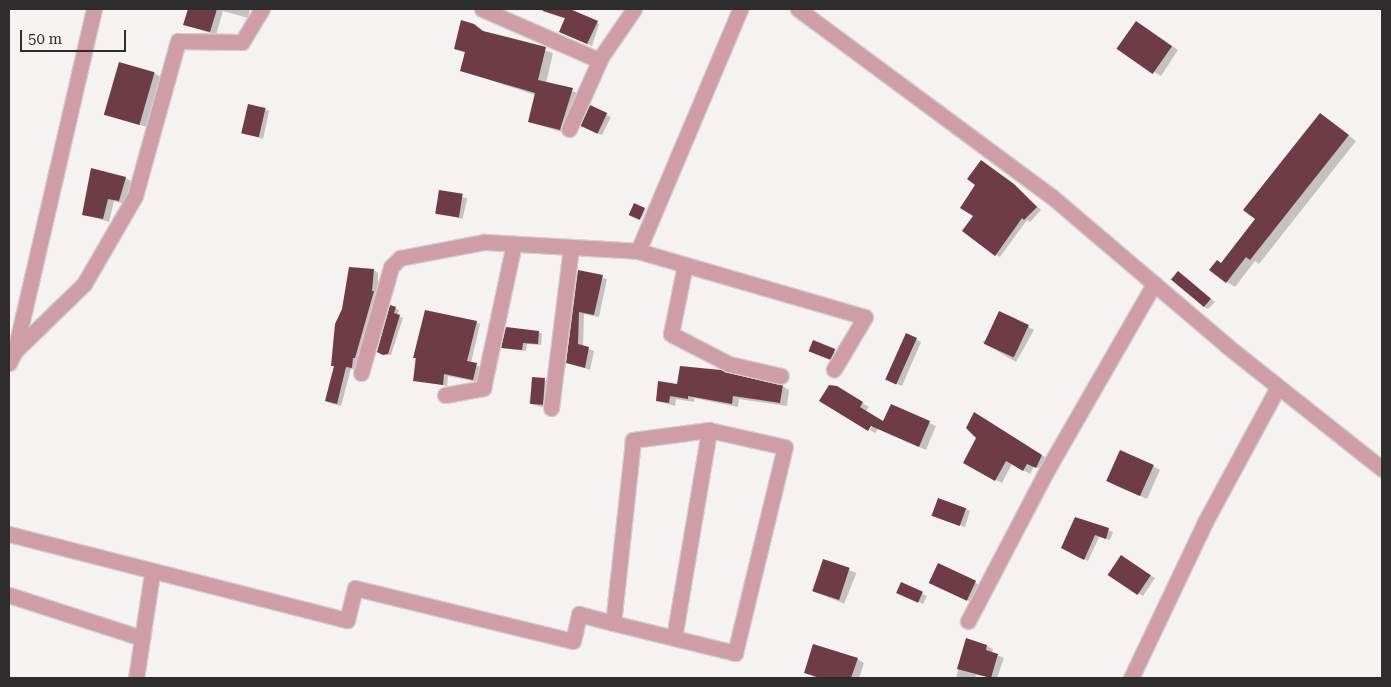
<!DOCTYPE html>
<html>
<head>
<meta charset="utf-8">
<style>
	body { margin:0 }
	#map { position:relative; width:1391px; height:687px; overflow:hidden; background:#f7f2f2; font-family:"Roboto Serif",serif }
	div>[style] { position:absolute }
	.shadow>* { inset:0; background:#0003; transform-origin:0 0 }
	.building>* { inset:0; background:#6e3c46; transform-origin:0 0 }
	.roads { filter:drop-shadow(1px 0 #d3cece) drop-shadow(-1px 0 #d3cece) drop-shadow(0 1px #d3cece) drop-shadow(0 -1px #d3cece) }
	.minor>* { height:15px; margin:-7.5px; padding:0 7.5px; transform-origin:7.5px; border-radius:7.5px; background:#ce9da5 }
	span { translate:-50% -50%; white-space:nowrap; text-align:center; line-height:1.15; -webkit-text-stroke:5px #f7f2f2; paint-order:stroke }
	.frame { position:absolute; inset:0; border:10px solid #2e2c2c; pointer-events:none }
	.scale { position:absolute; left:20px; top:30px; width:106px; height:22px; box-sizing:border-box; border:2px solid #2e2c2c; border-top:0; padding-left:6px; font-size:15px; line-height:18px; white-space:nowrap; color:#2e2c2c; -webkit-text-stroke:4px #f7f2f2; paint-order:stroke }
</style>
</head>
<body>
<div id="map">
	<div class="shadow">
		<div style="clip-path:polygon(189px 9px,250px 9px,248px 18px,223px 11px,216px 35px,185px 25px)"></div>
		<div style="clip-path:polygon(537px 9px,567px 9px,599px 24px,592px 46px,565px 34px,566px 19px)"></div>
		<div style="clip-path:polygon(474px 25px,486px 33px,553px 53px,546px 83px,581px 94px,568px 134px,529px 122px,535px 95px,462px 71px,466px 53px,455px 48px)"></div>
		<div style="clip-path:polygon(1143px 26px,1178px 50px,1161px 76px,1154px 72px)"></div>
		<div style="clip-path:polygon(154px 73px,161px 77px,150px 128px,106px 114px)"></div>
		<div style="clip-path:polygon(590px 107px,611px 117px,602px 135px,586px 128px)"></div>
		<div style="clip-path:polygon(265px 109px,269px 111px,263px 139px,243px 132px)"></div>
		<div style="clip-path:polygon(1320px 114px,1356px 141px,1259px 264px,1255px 261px,1235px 287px,1227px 282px,1222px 264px,1257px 219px)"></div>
		<div style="clip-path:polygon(986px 165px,1019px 189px,1041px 210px,1030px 222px,1027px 220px,1000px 257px,995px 254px,974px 216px)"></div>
		<div style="clip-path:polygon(125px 178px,131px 181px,125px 204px,114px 201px,109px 222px,83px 214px)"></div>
		<div style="left:440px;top:192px;width:28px;height:21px;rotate:13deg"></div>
		<div style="left:634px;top:204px;width:13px;height:12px;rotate:27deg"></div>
		<div style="clip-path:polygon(374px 270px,378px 273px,378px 295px,360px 360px,357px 359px,356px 370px,351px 369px,341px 406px,330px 403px,326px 401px,335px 367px,332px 365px)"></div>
		<div style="clip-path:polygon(579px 272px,607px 279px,599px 317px,584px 314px,583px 347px,594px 351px,590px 370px,567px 362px)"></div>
		<div style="clip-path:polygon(1183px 275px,1215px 302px,1208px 309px,1204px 307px)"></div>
		<div style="clip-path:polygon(395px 308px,399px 310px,397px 316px,403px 318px,391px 355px,382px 354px)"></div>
		<div style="clip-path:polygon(1018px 321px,1034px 330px,1016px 362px,982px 342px)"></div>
		<div style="clip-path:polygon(476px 322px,480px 324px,471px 363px,480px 367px,477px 382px,448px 376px,447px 386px,414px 380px,415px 357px)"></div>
		<div style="clip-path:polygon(539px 332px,542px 334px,541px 345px,527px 344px,526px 351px,503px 348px)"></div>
		<div style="clip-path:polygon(907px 335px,921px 342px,902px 386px,891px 381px)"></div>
		<div style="clip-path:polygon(814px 342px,838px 353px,834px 360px,815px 352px)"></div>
		<div style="clip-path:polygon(533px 378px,549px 382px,545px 408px,529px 403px)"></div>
		<div style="clip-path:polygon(678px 385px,782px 386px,789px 390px,787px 406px,739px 399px,738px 407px,694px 398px,694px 402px,676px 399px,675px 406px,657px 401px)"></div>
		<div style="clip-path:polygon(836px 387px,869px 407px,866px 411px,884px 423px,892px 406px,936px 426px,926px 450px,878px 429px,875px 433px,870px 430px,875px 421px)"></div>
		<div style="clip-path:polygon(975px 414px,1048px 459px,1042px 470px,1034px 466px,1030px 474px,1012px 464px,1002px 483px,964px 463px,978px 437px)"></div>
		<div style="clip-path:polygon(1153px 466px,1160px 470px,1147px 499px,1114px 485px)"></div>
		<div style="clip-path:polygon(966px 509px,970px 511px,965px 527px,938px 518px)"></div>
		<div style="clip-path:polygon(1076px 518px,1113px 532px,1110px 540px,1099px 537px,1088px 561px,1063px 547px)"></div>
		<div style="clip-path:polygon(1125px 559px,1155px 578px,1143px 596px,1109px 574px)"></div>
		<div style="left:824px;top:560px;width:35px;height:33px;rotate:22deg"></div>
		<div style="clip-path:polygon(939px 565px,980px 585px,971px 602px,935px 585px)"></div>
		<div style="clip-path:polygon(901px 584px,927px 596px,923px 604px,902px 594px)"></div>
		<div style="clip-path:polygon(967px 640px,987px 646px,993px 649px,992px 653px,1004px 658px,997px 678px,976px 675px,975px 678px,956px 678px)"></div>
		<div style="clip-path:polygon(857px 659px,864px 663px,859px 678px,818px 678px,805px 672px)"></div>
	</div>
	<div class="building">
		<div style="clip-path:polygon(188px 9px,217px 9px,210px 32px,183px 25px)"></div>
		<div style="clip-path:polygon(543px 9px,570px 9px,598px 21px,587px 44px,559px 32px,565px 18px,543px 11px)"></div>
		<div style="clip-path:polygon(461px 20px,474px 24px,483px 31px,546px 47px,538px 80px,573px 88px,560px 130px,528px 122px,535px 93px,460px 71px,465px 52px,454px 49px)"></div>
		<div style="left:1136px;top:21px;width:44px;height:34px;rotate:35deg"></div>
		<div style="left:119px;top:62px;width:37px;height:55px;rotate:16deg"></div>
		<div style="left:248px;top:104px;width:18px;height:30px;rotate:13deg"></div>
		<div style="left:590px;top:105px;width:19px;height:23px;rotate:25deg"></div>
		<div style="clip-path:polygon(1320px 113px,1349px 135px,1250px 260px,1246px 257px,1226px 283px,1209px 270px,1217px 260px,1221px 263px,1255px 219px,1243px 210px)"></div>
		<div style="clip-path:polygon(981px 160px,1014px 184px,1037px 207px,1024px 220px,1022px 218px,995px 256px,962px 231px,973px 216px,960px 208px,975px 185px,967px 179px)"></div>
		<div style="clip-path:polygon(91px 168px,126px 177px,119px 201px,108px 199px,103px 219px,82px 215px)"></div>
		<div style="left:439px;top:190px;width:24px;height:24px;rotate:9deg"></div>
		<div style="left:634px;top:203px;width:12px;height:13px;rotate:24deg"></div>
		<div style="clip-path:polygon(349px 267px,374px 269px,372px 291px,374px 291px,355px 358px,353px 358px,352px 368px,346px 367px,337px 404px,325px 401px,334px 366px,331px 366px,335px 324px,342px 309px)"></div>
		<div style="clip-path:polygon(578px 270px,603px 275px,594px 315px,579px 312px,578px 344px,589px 347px,585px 368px,566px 363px)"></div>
		<div style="left:1178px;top:271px;width:43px;height:11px;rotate:40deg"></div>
		<div style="clip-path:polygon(390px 305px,396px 307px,394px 313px,400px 315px,388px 354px,383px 355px,377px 352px)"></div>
		<div style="clip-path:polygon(425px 310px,477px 321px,467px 361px,477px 363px,473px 380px,444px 374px,443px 385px,413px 381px,416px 358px,413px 358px)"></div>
		<div style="left:999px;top:311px;width:33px;height:36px;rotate:25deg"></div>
		<div style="clip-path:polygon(506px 327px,539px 331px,538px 344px,523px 343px,522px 350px,501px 348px)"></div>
		<div style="left:906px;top:333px;width:12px;height:51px;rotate:24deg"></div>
		<div style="left:813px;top:340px;width:24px;height:12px;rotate:22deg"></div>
		<div style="clip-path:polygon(680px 366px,721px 370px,783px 385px,780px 403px,733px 396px,732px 404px,688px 396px,688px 399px,670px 396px,669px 403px,656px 401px,658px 381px,677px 384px)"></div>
		<div style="left:532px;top:377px;width:13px;height:27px;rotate:4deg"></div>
		<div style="clip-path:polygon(829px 385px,837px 386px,863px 402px,860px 407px,883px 421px,891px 404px,930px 421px,919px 447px,871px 426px,868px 431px,819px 401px)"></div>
		<div style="clip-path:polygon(974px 412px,1042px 455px,1036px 468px,1027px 464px,1023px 471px,1006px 461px,995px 481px,963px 463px,976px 438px,966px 428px)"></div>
		<div style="left:1120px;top:450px;width:37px;height:34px;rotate:24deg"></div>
		<div style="left:938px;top:498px;width:30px;height:19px;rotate:20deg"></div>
		<div style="clip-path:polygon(1075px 517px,1109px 528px,1106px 539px,1095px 535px,1084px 560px,1061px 548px)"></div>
		<div style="left:1121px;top:555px;width:36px;height:24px;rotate:34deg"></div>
		<div style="left:823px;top:559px;width:28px;height:34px;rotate:18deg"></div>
		<div style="left:938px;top:563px;width:42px;height:22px;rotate:25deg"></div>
		<div style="left:901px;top:582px;width:24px;height:12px;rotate:24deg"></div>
		<div style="clip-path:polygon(966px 638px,987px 645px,986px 650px,998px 654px,991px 678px,957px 669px)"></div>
		<div style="clip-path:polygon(813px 644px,858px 658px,851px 678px,820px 678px,804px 673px)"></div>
	</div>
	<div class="roads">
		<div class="minor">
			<div style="left:482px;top:9px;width:122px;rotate:23.6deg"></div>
			<div style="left:798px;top:9px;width:315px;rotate:36.5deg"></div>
			<div style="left:1051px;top:196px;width:231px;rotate:40.4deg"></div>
			<div style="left:1227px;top:346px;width:198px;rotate:38.4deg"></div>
			<div style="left:569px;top:129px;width:79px;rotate:-66deg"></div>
			<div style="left:601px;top:57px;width:58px;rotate:-55.5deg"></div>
			<div style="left:638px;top:251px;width:263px;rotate:-67.1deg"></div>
			<div style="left:685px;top:265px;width:70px;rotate:101.5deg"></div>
			<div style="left:671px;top:334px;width:65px;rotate:27.3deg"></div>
			<div style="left:729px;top:364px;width:53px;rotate:13deg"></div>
			<div style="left:15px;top:351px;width:96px;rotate:-44.2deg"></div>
			<div style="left:84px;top:284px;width:102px;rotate:-59.9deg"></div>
			<div style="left:135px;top:196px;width:161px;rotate:-74.5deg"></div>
			<div style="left:178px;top:41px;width:64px;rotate:0.9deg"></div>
			<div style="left:242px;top:42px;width:39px;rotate:-59deg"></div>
			<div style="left:9px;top:363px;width:13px;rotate:-63deg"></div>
			<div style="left:15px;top:351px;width:351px;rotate:-77deg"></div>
			<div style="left:361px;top:373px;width:110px;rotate:-74.2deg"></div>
			<div style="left:391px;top:267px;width:13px;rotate:-45deg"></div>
			<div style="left:400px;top:258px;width:86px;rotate:-10.8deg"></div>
			<div style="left:484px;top:242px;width:154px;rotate:3.3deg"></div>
			<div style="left:638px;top:251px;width:236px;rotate:16.2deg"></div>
			<div style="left:865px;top:317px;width:61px;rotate:120.8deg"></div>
			<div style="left:445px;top:395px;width:39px;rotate:-10deg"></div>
			<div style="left:483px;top:388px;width:147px;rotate:-77.9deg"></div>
			<div style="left:551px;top:408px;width:162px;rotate:-82.9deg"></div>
			<div style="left:9px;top:534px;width:349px;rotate:14.3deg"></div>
			<div style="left:347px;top:620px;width:33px;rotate:-76deg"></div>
			<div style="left:355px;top:588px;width:224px;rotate:13.7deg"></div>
			<div style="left:573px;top:641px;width:28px;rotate:-77deg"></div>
			<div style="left:579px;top:614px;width:35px;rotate:15deg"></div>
			<div style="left:613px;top:623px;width:126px;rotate:13.8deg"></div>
			<div style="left:735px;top:653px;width:212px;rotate:-76.4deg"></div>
			<div style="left:785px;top:447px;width:78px;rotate:-167.4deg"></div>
			<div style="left:709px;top:430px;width:77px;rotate:172.5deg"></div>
			<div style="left:633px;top:440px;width:184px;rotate:96.2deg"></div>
			<div style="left:9px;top:595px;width:140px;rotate:17.9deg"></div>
			<div style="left:968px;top:621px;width:170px;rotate:-62.4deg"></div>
			<div style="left:1047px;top:470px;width:215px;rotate:-60.1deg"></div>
			<div style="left:674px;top:638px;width:211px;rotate:-80.4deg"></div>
			<div style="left:136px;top:678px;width:106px;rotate:-81.3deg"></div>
			<div style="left:1131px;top:678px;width:173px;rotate:-64.6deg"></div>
			<div style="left:1205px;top:522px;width:153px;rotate:-61.6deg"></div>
		</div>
	</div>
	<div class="frame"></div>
	<div class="scale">50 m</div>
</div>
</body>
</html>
